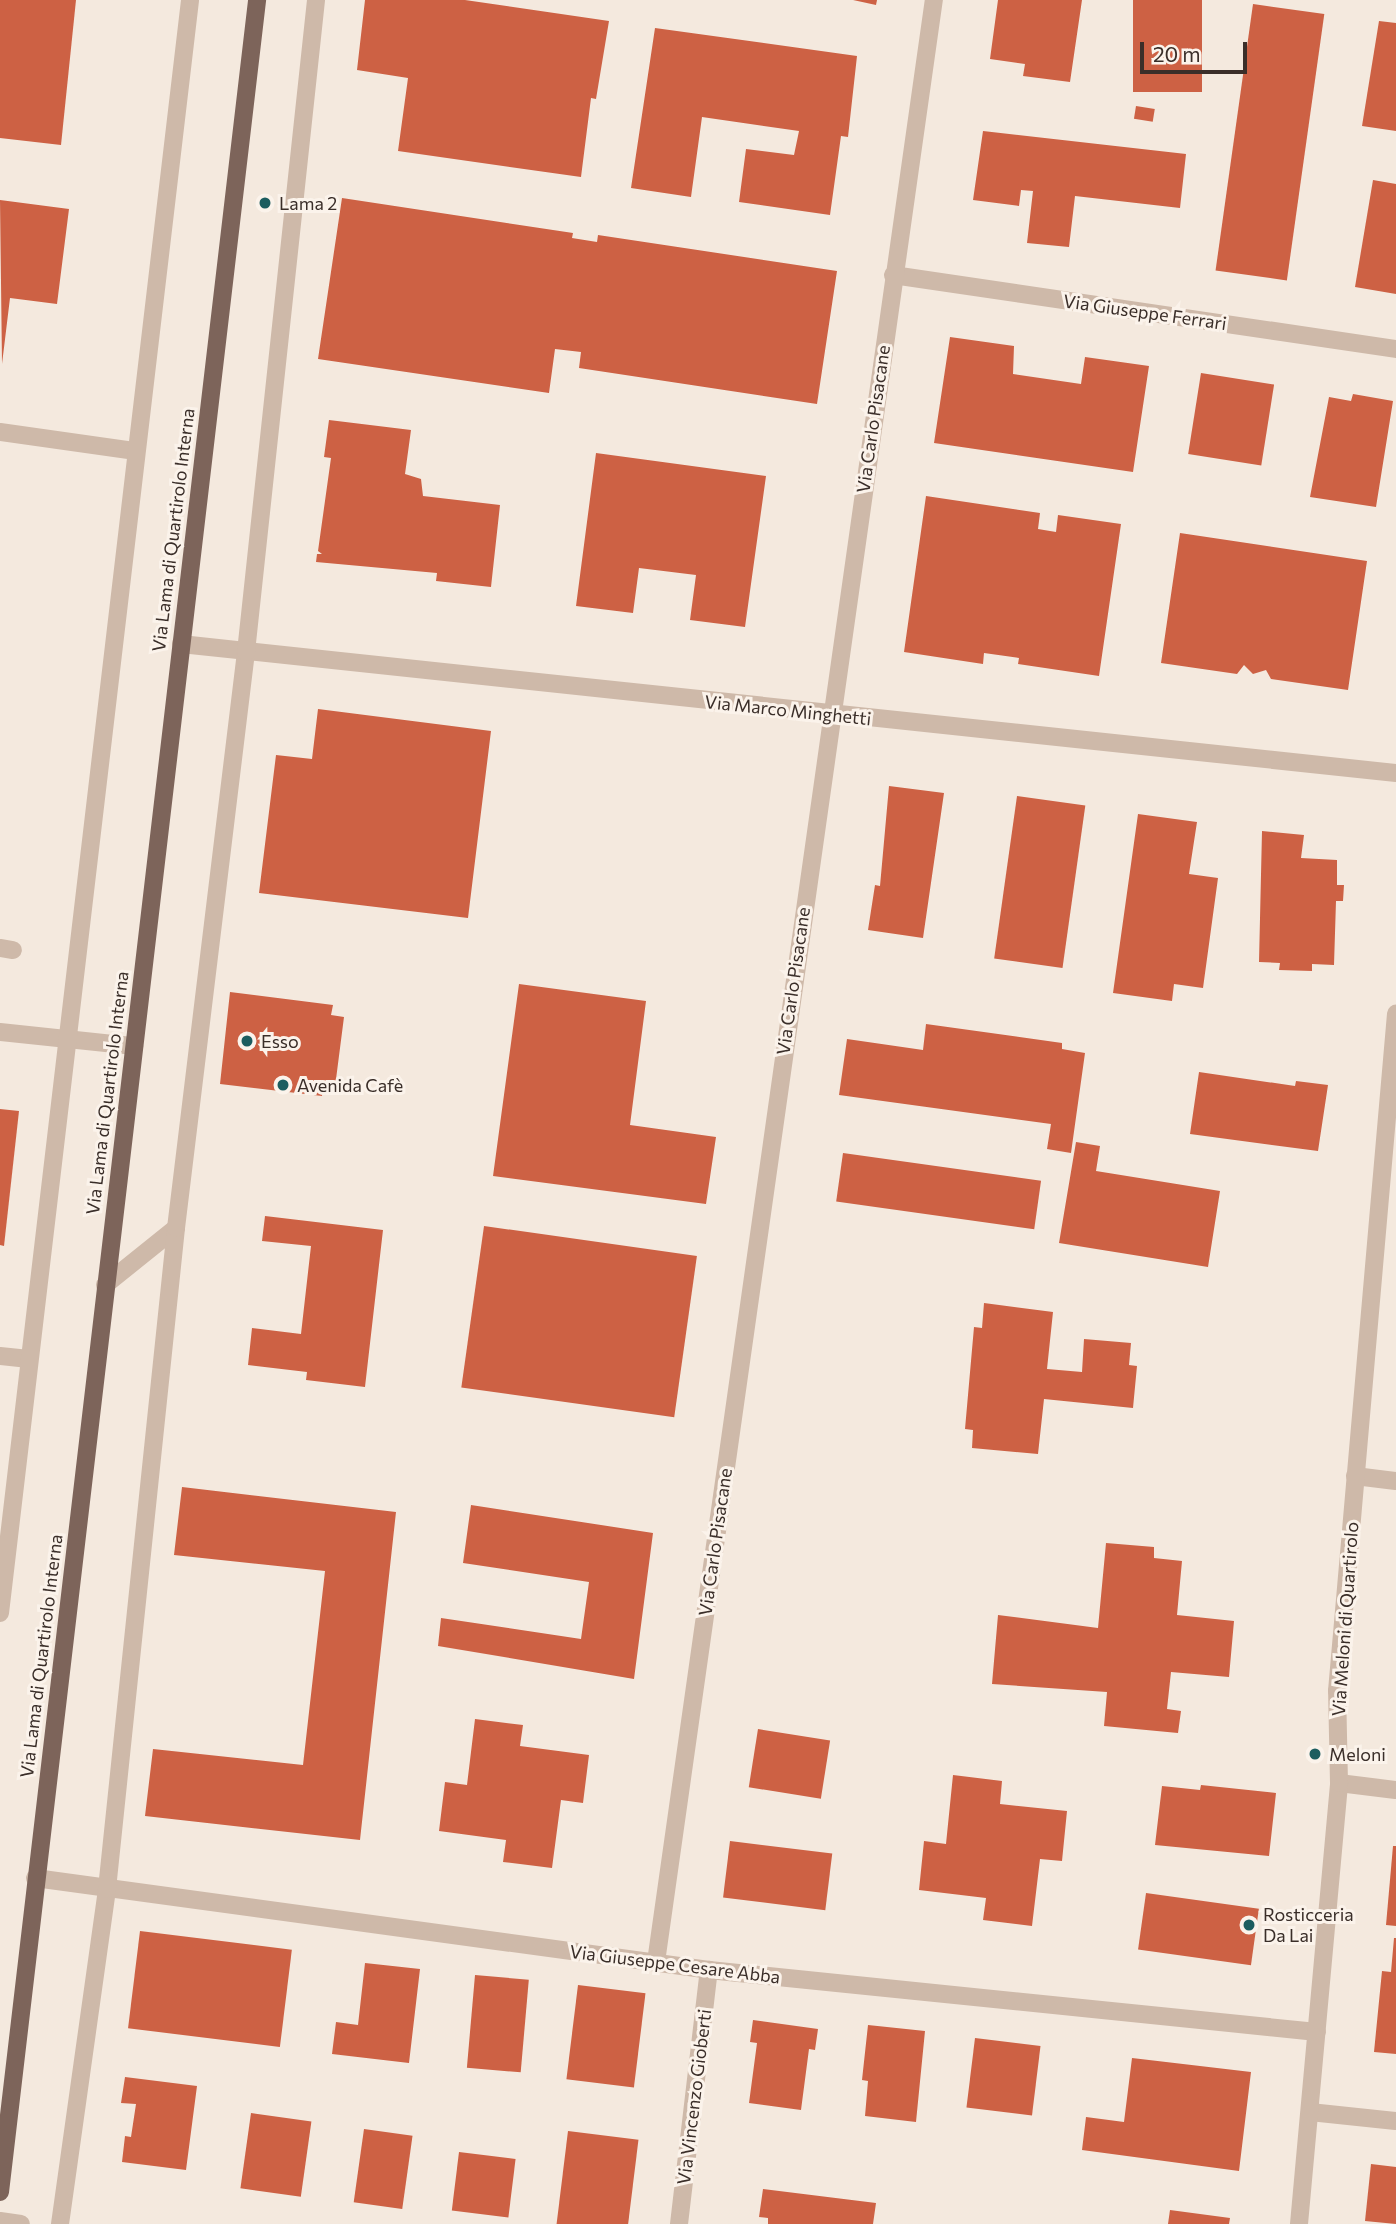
<!DOCTYPE html>
<html>
<head>
<meta charset="utf-8">
<style>
	body { margin:0 }
	#map { position:relative; width:1396px; height:2224px; overflow:hidden; background:#f4e9de; font-family:Commissioner,sans-serif }
	div>[style] { position:absolute }
	.building>* { inset:0; background:#cd6144; transform-origin:0 0 }
	.service>* { height:18px; margin:-9px; padding:0 9px; transform-origin:9px; border-radius:9px; background:#ceb9a9 }
	.minor>* { height:18px; margin:-9px; padding:0 9px; transform-origin:9px; border-radius:9px; background:#ceb9a9 }
	.primary>* { height:18px; margin:-9px; padding:0 9px; transform-origin:9px; border-radius:9px; background:#7d645a }
	.dots>* { width:19px; height:19px; translate:-50% -50%; box-sizing:border-box; border:4px solid #fbf3eb; border-radius:50% }
	span { translate:-50% -50%; white-space:nowrap; text-align:center; line-height:1.15; -webkit-text-stroke:6px #fbf3eb; paint-order:stroke }
	.poi-label { font-size:18px; color:#3a2e29 }
	.left { translate:0 -50%; text-align:left }
	.street-label { font-size:18px; color:#3a2e29 }
	.scale { position:absolute; left:1140px; top:42px; width:107px; height:32px; box-sizing:border-box; border:4px solid #3a2e29; border-top:0; padding-left:9px; font-size:21px; line-height:24px; white-space:nowrap; color:#3a2e29; -webkit-text-stroke:5px #fbf3eb; paint-order:stroke }
</style>
</head>
<body>
<div id="map">
	<div class="building">
		<div style="clip-path:polygon(0 0,76px 0,61px 145px,0 138px)"></div>
		<div style="clip-path:polygon(365px 0,465px 0,609px 21px,596px 99px,591px 98px,581px 177px,398px 151px,408px 78px,357px 70px)"></div>
		<div style="clip-path:polygon(853px 0,877px 0,876px 5px)"></div>
		<div style="clip-path:polygon(998px 0,1082px 0,1070px 82px,1023px 76px,1025px 64px,990px 59px)"></div>
		<div style="left:1133px;top:0;width:69px;height:92px"></div>
		<div style="left:1253px;top:4px;width:72px;height:269px;rotate:8deg"></div>
		<div style="clip-path:polygon(1379px 21px,1396px 23px,1396px 131px,1362px 126px)"></div>
		<div style="clip-path:polygon(655px 28px,857px 56px,848px 137px,841px 136px,830px 215px,739px 202px,746px 149px,794px 155px,799px 131px,702px 117px,691px 197px,631px 188px)"></div>
		<div style="left:1136px;top:106px;width:19px;height:13px;rotate:9deg"></div>
		<div style="clip-path:polygon(983px 131px,1186px 154px,1180px 208px,1075px 196px,1069px 247px,1027px 243px,1033px 191px,1021px 190px,1019px 206px,973px 200px)"></div>
		<div style="clip-path:polygon(1373px 180px,1396px 184px,1396px 294px,1355px 287px)"></div>
		<div style="clip-path:polygon(342px 198px,573px 233px,572px 238px,597px 242px,598px 235px,837px 271px,817px 404px,579px 368px,581px 352px,555px 349px,549px 393px,318px 359px)"></div>
		<div style="clip-path:polygon(0 200px,69px 209px,57px 304px,10px 298px,2px 364px)"></div>
		<div style="clip-path:polygon(950px 337px,1014px 346px,1013px 374px,1081px 384px,1085px 357px,1149px 366px,1133px 472px,934px 443px)"></div>
		<div style="left:1201px;top:373px;width:74px;height:82px;rotate:9deg"></div>
		<div style="clip-path:polygon(1353px 394px,1393px 401px,1376px 507px,1310px 497px,1329px 397px,1351px 401px)"></div>
		<div style="clip-path:polygon(329px 420px,411px 430px,405px 474px,421px 479px,423px 496px,500px 505px,491px 587px,436px 581px,437px 573px,316px 562px,317px 554px,322px 554px,318px 551px,331px 458px,324px 457px)"></div>
		<div style="clip-path:polygon(596px 453px,766px 476px,745px 627px,690px 620px,696px 575px,639px 568px,633px 613px,576px 606px)"></div>
		<div style="clip-path:polygon(926px 496px,1040px 513px,1038px 529px,1056px 532px,1058px 515px,1121px 524px,1099px 676px,1018px 664px,1019px 658px,984px 653px,983px 664px,904px 652px)"></div>
		<div style="clip-path:polygon(1180px 533px,1367px 561px,1348px 690px,1271px 679px,1266px 670px,1253px 674px,1244px 665px,1237px 674px,1161px 663px)"></div>
		<div style="clip-path:polygon(318px 709px,491px 731px,468px 918px,259px 893px,276px 755px,312px 759px)"></div>
		<div style="clip-path:polygon(889px 786px,944px 793px,923px 938px,868px 930px,875px 885px,880px 886px)"></div>
		<div style="left:1017px;top:796px;width:69px;height:164px;rotate:8deg"></div>
		<div style="clip-path:polygon(1138px 814px,1197px 822px,1189px 874px,1218px 878px,1203px 988px,1174px 984px,1172px 1001px,1113px 993px)"></div>
		<div style="clip-path:polygon(1262px 831px,1304px 835px,1301px 858px,1337px 860px,1337px 885px,1344px 885px,1343px 901px,1336px 901px,1334px 965px,1312px 964px,1312px 971px,1279px 970px,1280px 963px,1259px 962px)"></div>
		<div style="clip-path:polygon(519px 984px,646px 1001px,630px 1125px,716px 1137px,706px 1204px,493px 1176px)"></div>
		<div style="clip-path:polygon(230px 992px,333px 1005px,331px 1015px,344px 1017px,335px 1087px,323px 1085px,322px 1096px,220px 1084px)"></div>
		<div style="clip-path:polygon(926px 1024px,1062px 1043px,1062px 1049px,1085px 1053px,1071px 1153px,1047px 1149px,1051px 1124px,839px 1095px,847px 1039px,923px 1050px)"></div>
		<div style="clip-path:polygon(1199px 1072px,1295px 1086px,1296px 1081px,1328px 1085px,1318px 1151px,1190px 1134px)"></div>
		<div style="clip-path:polygon(0 1109px,19px 1111px,4px 1246px,0 1245px)"></div>
		<div style="clip-path:polygon(1076px 1142px,1100px 1146px,1096px 1171px,1220px 1191px,1208px 1267px,1059px 1243px)"></div>
		<div style="left:843px;top:1153px;width:200px;height:49px;rotate:8deg"></div>
		<div style="clip-path:polygon(265px 1216px,383px 1230px,365px 1387px,306px 1380px,307px 1372px,248px 1365px,252px 1328px,301px 1334px,311px 1246px,262px 1241px)"></div>
		<div style="left:484px;top:1226px;width:215px;height:163px;rotate:8deg"></div>
		<div style="clip-path:polygon(984px 1303px,1053px 1312px,1047px 1369px,1082px 1372px,1084px 1339px,1131px 1343px,1129px 1365px,1137px 1366px,1133px 1408px,1044px 1399px,1038px 1454px,972px 1448px,973px 1430px,965px 1429px,974px 1327px,982px 1328px)"></div>
		<div style="clip-path:polygon(182px 1487px,396px 1512px,360px 1840px,145px 1816px,153px 1749px,303px 1765px,325px 1571px,174px 1555px)"></div>
		<div style="clip-path:polygon(471px 1505px,653px 1533px,634px 1679px,438px 1646px,441px 1618px,581px 1639px,589px 1582px,463px 1563px)"></div>
		<div style="clip-path:polygon(1106px 1543px,1154px 1547px,1154px 1558px,1182px 1561px,1177px 1615px,1234px 1621px,1229px 1677px,1171px 1672px,1167px 1709px,1181px 1711px,1178px 1733px,1104px 1726px,1107px 1692px,992px 1684px,998px 1615px,1098px 1628px)"></div>
		<div style="clip-path:polygon(475px 1719px,523px 1725px,520px 1746px,589px 1755px,583px 1803px,561px 1800px,552px 1868px,503px 1862px,506px 1840px,439px 1831px,445px 1782px,467px 1785px)"></div>
		<div style="left:758px;top:1729px;width:73px;height:59px;rotate:9deg"></div>
		<div style="clip-path:polygon(953px 1775px,1002px 1781px,1000px 1804px,1067px 1811px,1062px 1861px,1040px 1859px,1032px 1926px,983px 1920px,986px 1898px,919px 1890px,924px 1841px,946px 1844px)"></div>
		<div style="clip-path:polygon(1201px 1785px,1276px 1793px,1269px 1856px,1155px 1845px,1162px 1786px,1200px 1790px)"></div>
		<div style="left:730px;top:1841px;width:103px;height:57px;rotate:7deg"></div>
		<div style="clip-path:polygon(1393px 1846px,1396px 1846px,1396px 1926px,1386px 1925px)"></div>
		<div style="left:1146px;top:1893px;width:114px;height:57px;rotate:8deg"></div>
		<div style="left:140px;top:1931px;width:153px;height:98px;rotate:7deg"></div>
		<div style="clip-path:polygon(1394px 1938px,1396px 1938px,1396px 2054px,1374px 2052px,1382px 1971px,1391px 1972px)"></div>
		<div style="clip-path:polygon(365px 1963px,420px 1969px,409px 2063px,332px 2054px,336px 2022px,358px 2025px)"></div>
		<div style="left:475px;top:1975px;width:54px;height:93px;rotate:5deg"></div>
		<div style="left:578px;top:1985px;width:68px;height:95px;rotate:7deg"></div>
		<div style="clip-path:polygon(753px 2020px,818px 2029px,815px 2050px,809px 2049px,801px 2110px,749px 2103px,757px 2043px,750px 2042px)"></div>
		<div style="clip-path:polygon(868px 2025px,925px 2031px,916px 2122px,865px 2116px,868px 2081px,862px 2080px)"></div>
		<div style="left:975px;top:2038px;width:66px;height:70px;rotate:7deg"></div>
		<div style="clip-path:polygon(1132px 2058px,1251px 2072px,1239px 2171px,1082px 2150px,1086px 2117px,1124px 2122px)"></div>
		<div style="clip-path:polygon(125px 2077px,197px 2086px,186px 2170px,122px 2162px,125px 2136px,131px 2137px,136px 2104px,121px 2103px)"></div>
		<div style="left:251px;top:2113px;width:61px;height:76px;rotate:8deg"></div>
		<div style="left:364px;top:2129px;width:49px;height:74px;rotate:8deg"></div>
		<div style="left:568px;top:2131px;width:71px;height:94px;rotate:7deg"></div>
		<div style="left:459px;top:2152px;width:57px;height:59px;rotate:7deg"></div>
		<div style="clip-path:polygon(1371px 2164px,1396px 2167px,1396px 2224px,1365px 2221px)"></div>
		<div style="clip-path:polygon(763px 2189px,876px 2203px,873px 2224px,768px 2224px,768px 2218px,759px 2217px)"></div>
		<div style="clip-path:polygon(1170px 2210px,1230px 2218px,1229px 2224px,1168px 2224px)"></div>
	</div>
	<div class="service">
		<div style="left:0;top:432px;width:137px;rotate:8deg"></div>
		<div style="left:0;top:948px;width:13px;rotate:9deg"></div>
		<div style="left:0;top:1356px;width:29px;rotate:6deg"></div>
	</div>
	<div class="minor">
		<div style="left:893px;top:275px;width:508px;rotate:8.37deg"></div>
		<div style="left:181px;top:644px;width:1222px;rotate:6.06deg"></div>
		<div style="left:0;top:1032px;width:135px;rotate:6deg"></div>
		<div style="left:105px;top:1285px;width:91px;rotate:-38.8deg"></div>
		<div style="left:1355px;top:1476px;width:41px;rotate:7deg"></div>
		<div style="left:0;top:1613px;width:1624px;rotate:-83.28deg"></div>
		<div style="left:1339px;top:1783px;width:57px;rotate:7deg"></div>
		<div style="left:35px;top:1878px;width:680px;rotate:7.77deg"></div>
		<div style="left:709px;top:1970px;width:611px;rotate:5.82deg"></div>
		<div style="left:656px;top:1962px;width:1982px;rotate:-81.94deg"></div>
		<div style="left:1310px;top:2112px;width:86px;rotate:6deg"></div>
		<div style="left:0;top:2221px;width:21px;rotate:8deg"></div>
		<div style="left:60px;top:2224px;width:338px;rotate:-82deg"></div>
		<div style="left:107px;top:1889px;width:665px;rotate:-84.04deg"></div>
		<div style="left:176px;top:1228px;width:580px;rotate:-83.07deg"></div>
		<div style="left:246px;top:652px;width:656px;rotate:-83.87deg"></div>
		<div style="left:679px;top:2224px;width:256px;rotate:-83.3deg"></div>
		<div style="left:1299px;top:2224px;width:443px;rotate:-84.8deg"></div>
		<div style="left:1339px;top:1783px;width:92px;rotate:-91.2deg"></div>
		<div style="left:1337px;top:1691px;width:680px;rotate:-85.02deg"></div>
	</div>
	<div class="primary">
		<div style="left:0;top:2192px;width:2207px;rotate:-83.31deg"></div>
	</div>
	<div class="dots">
		<div style="left:265px;top:203px;background:#1c5d5f"></div>
		<div style="left:247px;top:1041px;background:#1c5d5f"></div>
		<div style="left:283px;top:1085px;background:#1c5d5f"></div>
		<div style="left:1315px;top:1754px;background:#1c5d5f"></div>
		<div style="left:1249px;top:1925px;background:#1c5d5f"></div>
	</div>
	<div class="poi-label">
		<span class="left" style="left:279px;top:203px">Lama 2</span>
		<span class="left" style="left:261px;top:1041px">Esso</span>
		<span class="left" style="left:297px;top:1085px">Avenida Cafè</span>
		<span class="left" style="left:1329px;top:1754px">Meloni</span>
		<span class="left" style="left:1263px;top:1925px">Rosticceria<br>Da Lai</span>
	</div>
	<div class="street-label">
		<span style="left:1145px;top:312px;rotate:8deg">Via Giuseppe Ferrari</span>
		<span style="left:873px;top:419px;rotate:-82deg">Via Carlo Pisacane</span>
		<span style="left:173px;top:530px;rotate:-83deg">Via Lama di Quartirolo Interna</span>
		<span style="left:788px;top:710px;rotate:6deg">Via Marco Minghetti</span>
		<span style="left:793px;top:981px;rotate:-82deg">Via Carlo Pisacane</span>
		<span style="left:107px;top:1093px;rotate:-83deg">Via Lama di Quartirolo Interna</span>
		<span style="left:715px;top:1542px;rotate:-82deg">Via Carlo Pisacane</span>
		<span style="left:1345px;top:1619px;rotate:-86deg">Via Meloni di Quartirolo</span>
		<span style="left:41px;top:1656px;rotate:-83deg">Via Lama di Quartirolo Interna</span>
		<span style="left:675px;top:1964px;rotate:7deg">Via Giuseppe Cesare Abba</span>
		<span style="left:694px;top:2097px;rotate:-83deg">Via Vincenzo Gioberti</span>
	</div>
	<div class="scale">20 m</div>
</div>
</body>
</html>
